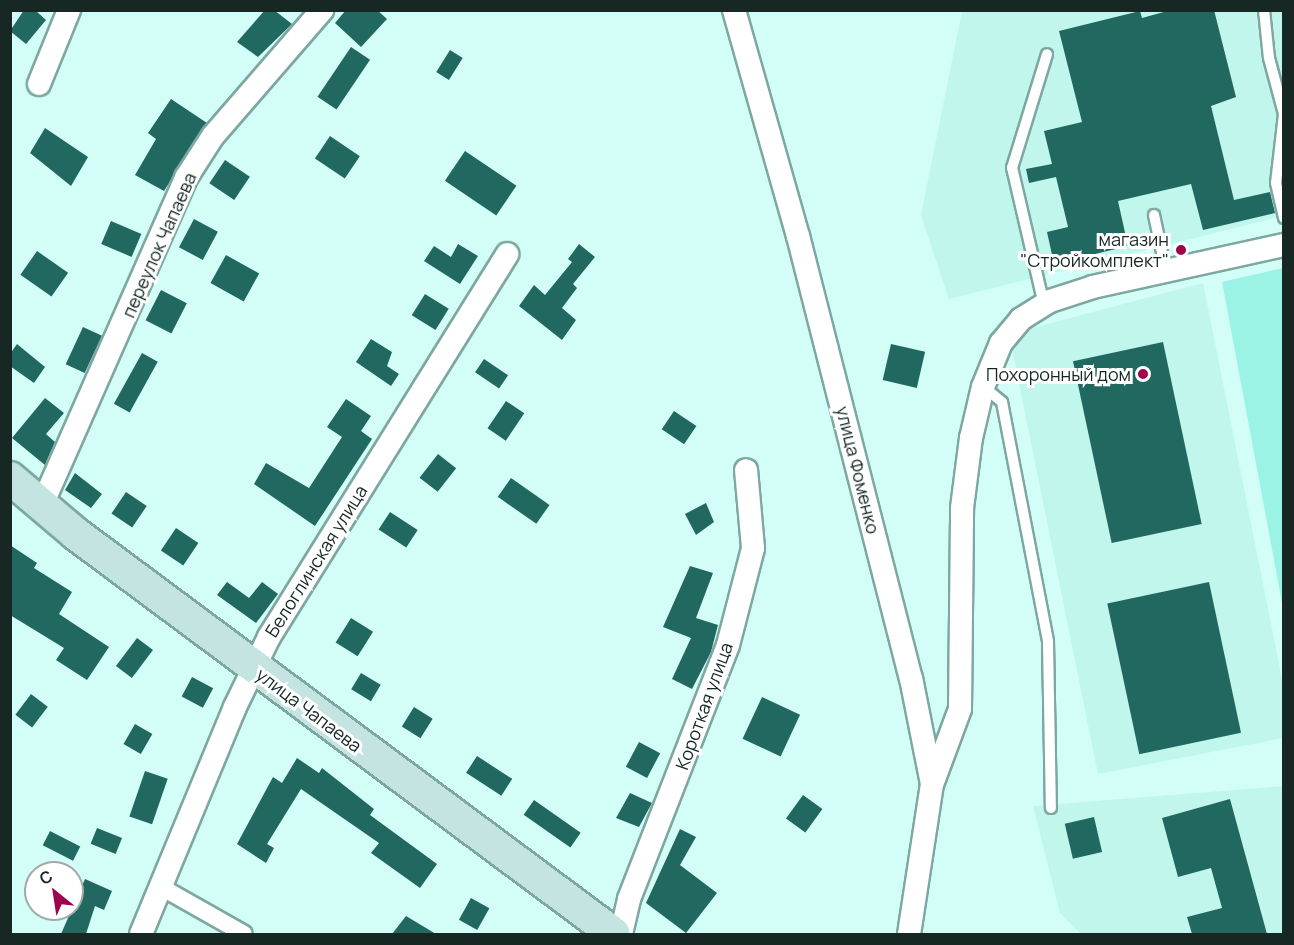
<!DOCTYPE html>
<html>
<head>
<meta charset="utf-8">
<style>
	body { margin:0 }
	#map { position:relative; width:1294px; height:945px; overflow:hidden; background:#d2fef7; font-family:Manrope,sans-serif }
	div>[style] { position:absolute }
	.built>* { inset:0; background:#c0f6ec }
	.green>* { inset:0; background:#9af3e5 }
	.building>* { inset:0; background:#216960; transform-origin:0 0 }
	.roads { filter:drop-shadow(2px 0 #7da7a0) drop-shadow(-2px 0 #7da7a0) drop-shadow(0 2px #7da7a0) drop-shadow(0 -2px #7da7a0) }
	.service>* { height:10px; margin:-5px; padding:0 5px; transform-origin:5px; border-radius:5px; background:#fff }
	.pedestrian>* { height:16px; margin:-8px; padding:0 8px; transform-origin:8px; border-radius:8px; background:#fff }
	.minor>* { height:22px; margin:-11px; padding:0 11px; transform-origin:11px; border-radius:11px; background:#fff }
	.secondary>* { height:32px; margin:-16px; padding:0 16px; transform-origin:16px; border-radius:16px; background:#c3e4e0 }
	.dots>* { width:16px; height:16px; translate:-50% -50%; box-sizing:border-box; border:3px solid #fff; border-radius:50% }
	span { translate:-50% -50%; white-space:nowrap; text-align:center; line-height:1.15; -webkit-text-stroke:6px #fff; paint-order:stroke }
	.poi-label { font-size:18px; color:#162724 }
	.right { translate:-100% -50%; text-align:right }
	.street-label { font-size:18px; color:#162724 }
	.frame { position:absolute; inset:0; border:12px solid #162724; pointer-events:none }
	.north { position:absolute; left:24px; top:861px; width:60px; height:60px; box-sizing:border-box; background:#fff; border:2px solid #a2a9a7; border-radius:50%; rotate:330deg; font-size:16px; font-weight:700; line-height:24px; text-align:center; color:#162724 }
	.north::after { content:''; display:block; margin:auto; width:21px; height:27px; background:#9e044b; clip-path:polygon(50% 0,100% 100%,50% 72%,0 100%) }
</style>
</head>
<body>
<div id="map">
	<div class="built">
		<div style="clip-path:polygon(962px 11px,1283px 11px,1283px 216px,949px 299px,921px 215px)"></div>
		<div style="clip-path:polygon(1203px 283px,1283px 684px,1283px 738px,1098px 774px,1009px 334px)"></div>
		<div style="clip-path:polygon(1283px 786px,1283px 934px,1081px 934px,1060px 913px,1033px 806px)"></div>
	</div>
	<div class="green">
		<div style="clip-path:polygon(1283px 268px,1284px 268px,1283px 608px,1222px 282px)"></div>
	</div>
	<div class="building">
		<div style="clip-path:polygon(24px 10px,35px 10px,46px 20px,26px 44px,10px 31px)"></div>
		<div style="clip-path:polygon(265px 10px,274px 10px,292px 24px,258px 57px,237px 42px)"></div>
		<div style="clip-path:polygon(346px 10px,377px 10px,387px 19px,361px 47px,335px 23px)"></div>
		<div style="clip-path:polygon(1171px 10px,1214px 10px,1236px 97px,1211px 106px,1234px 200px,1270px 192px,1275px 213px,1203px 230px,1191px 184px,1118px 201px,1128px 246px,1054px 264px,1047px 232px,1068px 227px,1056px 177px,1029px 183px,1026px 169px,1052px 164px,1044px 131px,1082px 122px,1059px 31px,1140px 11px,1142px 18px)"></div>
		<div style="left:351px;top:47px;width:23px;height:60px;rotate:34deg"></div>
		<div style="left:450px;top:50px;width:15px;height:26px;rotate:32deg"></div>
		<div style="clip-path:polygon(171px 99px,207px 123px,164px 191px,135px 175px,156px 139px,148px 133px)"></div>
		<div style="clip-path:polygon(45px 128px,88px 157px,71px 186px,30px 153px)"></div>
		<div style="left:330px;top:136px;width:36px;height:27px;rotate:34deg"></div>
		<div style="left:465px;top:151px;width:62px;height:36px;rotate:34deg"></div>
		<div style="left:225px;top:160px;width:30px;height:28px;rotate:34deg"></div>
		<div style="left:194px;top:219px;width:27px;height:32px;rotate:28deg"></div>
		<div style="left:111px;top:221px;width:33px;height:25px;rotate:23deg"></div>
		<div style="clip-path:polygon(458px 244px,478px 256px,460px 284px,424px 261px,434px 246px,451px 257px)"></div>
		<div style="clip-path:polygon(579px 244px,595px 257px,573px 284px,577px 288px,562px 308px,576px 320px,562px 340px,519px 306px,534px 285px,545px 295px,572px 262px,568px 259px)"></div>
		<div style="left:37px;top:251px;width:38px;height:29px;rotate:35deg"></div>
		<div style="left:226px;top:255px;width:38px;height:32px;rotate:29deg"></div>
		<div style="left:161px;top:290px;width:29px;height:34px;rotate:27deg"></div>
		<div style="left:425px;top:294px;width:28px;height:25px;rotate:32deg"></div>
		<div style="left:83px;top:327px;width:21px;height:41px;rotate:25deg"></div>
		<div style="clip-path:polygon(371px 339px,392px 352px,387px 366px,399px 374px,391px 386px,356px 362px)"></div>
		<div style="left:1163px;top:342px;width:186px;height:92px;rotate:78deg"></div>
		<div style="clip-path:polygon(17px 344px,45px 367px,34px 383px,10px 366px,10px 354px)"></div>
		<div style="left:891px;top:344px;width:35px;height:37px;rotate:13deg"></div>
		<div style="left:142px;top:353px;width:18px;height:58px;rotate:29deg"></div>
		<div style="left:484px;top:359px;width:29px;height:16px;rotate:34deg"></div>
		<div style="clip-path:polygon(45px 398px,64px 413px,46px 434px,55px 442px,45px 465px,12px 438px)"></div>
		<div style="clip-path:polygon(346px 399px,371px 416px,361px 431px,372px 439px,315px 526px,254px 484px,266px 463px,309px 488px,342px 437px,327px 427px)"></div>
		<div style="left:506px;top:401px;width:22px;height:33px;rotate:34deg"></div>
		<div style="left:674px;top:411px;width:27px;height:22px;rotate:34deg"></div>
		<div style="left:438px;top:454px;width:23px;height:30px;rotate:38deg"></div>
		<div style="clip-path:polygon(75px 473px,102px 494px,91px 508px,65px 490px)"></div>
		<div style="left:511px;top:478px;width:47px;height:23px;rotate:35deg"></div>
		<div style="left:126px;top:492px;width:25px;height:26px;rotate:34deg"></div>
		<div style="clip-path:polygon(706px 503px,714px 522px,696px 535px,685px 514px)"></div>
		<div style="left:390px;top:512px;width:33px;height:21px;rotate:33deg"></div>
		<div style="left:176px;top:528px;width:27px;height:27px;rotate:34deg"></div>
		<div style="clip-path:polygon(10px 545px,37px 563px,34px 568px,72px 592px,59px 614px,109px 647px,87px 680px,56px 660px,64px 648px,10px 615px)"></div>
		<div style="clip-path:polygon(690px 566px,713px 573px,696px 618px,718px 625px,711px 652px,692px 689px,672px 679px,691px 638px,663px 627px)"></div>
		<div style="clip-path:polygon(227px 582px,249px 598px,262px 582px,278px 594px,256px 623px,217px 595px)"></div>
		<div style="left:1209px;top:582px;width:154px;height:104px;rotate:78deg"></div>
		<div style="left:351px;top:618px;width:26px;height:29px;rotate:32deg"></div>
		<div style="left:137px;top:638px;width:20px;height:35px;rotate:37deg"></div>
		<div style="left:361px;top:673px;width:23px;height:19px;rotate:31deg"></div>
		<div style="left:192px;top:677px;width:24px;height:22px;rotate:28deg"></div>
		<div style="left:31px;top:694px;width:21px;height:26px;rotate:37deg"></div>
		<div style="left:762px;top:697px;width:42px;height:46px;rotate:25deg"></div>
		<div style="left:414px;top:707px;width:22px;height:23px;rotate:32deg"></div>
		<div style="left:135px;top:724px;width:20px;height:23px;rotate:30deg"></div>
		<div style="left:639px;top:742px;width:24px;height:28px;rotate:28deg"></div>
		<div style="left:477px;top:756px;width:42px;height:20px;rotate:33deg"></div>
		<div style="clip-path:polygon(297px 758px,319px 773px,322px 768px,374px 809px,370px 815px,437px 864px,420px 888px,371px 853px,379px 843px,301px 789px,267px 844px,274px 848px,266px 863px,237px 844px,273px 777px,282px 783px)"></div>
		<div style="left:145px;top:771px;width:24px;height:48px;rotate:19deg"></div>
		<div style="clip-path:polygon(630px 793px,652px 803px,639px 827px,616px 818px)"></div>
		<div style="left:803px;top:795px;width:24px;height:29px;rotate:36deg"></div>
		<div style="clip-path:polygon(1230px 799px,1267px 934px,1192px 934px,1187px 917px,1222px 908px,1211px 868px,1178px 877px,1162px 818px)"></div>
		<div style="left:534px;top:800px;width:57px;height:18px;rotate:35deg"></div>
		<div style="left:1094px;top:817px;width:36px;height:30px;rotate:77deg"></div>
		<div style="left:97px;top:828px;width:27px;height:17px;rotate:22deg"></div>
		<div style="clip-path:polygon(680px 829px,696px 837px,680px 865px,717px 893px,686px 933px,646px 903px)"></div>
		<div style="left:50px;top:831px;width:34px;height:16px;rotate:27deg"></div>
		<div style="clip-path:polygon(85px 879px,112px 891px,104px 910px,95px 906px,86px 934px,61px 934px)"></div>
		<div style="left:471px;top:898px;width:21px;height:25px;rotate:29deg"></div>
		<div style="clip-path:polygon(406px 916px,436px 934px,392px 934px)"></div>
	</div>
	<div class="roads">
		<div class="service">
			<div style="left:1264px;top:10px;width:48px;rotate:84.1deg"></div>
			<div style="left:1269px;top:58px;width:58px;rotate:75deg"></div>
			<div style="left:1284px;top:114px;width:69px;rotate:96.6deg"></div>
			<div style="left:1276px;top:183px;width:36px;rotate:77deg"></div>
			<div style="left:1154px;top:215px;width:57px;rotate:77.9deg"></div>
			<div style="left:1044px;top:305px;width:141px;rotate:-103.1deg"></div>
			<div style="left:1012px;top:168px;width:119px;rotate:-72.9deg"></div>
			<div style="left:984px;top:387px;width:23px;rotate:40deg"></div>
			<div style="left:1002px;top:402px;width:244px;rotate:79.1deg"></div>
			<div style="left:1048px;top:642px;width:166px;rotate:89deg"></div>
		</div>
		<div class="pedestrian">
			<div style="left:161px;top:887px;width:95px;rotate:29.5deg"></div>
		</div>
		<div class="minor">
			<div style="left:734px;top:10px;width:235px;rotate:74.2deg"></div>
			<div style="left:798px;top:236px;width:456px;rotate:75.7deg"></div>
			<div style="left:911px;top:678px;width:108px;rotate:78.8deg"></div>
			<div style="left:932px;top:784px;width:152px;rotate:98.7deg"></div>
			<div style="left:39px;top:84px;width:80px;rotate:-67.9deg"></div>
			<div style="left:41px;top:507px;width:360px;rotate:-66.2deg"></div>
			<div style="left:186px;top:178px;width:50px;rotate:-57.3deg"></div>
			<div style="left:213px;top:136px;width:167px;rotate:-49.1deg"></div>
			<div style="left:933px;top:782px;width:78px;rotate:-69.7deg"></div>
			<div style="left:960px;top:709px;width:201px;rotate:-89.4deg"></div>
			<div style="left:962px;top:508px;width:71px;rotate:-82.7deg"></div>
			<div style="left:971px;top:438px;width:52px;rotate:-76.8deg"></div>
			<div style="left:983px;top:387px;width:48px;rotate:-67.8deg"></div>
			<div style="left:1001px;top:343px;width:31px;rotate:-50deg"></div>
			<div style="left:1021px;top:319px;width:34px;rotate:-32deg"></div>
			<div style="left:1050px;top:301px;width:45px;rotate:-18deg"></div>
			<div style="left:1093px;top:287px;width:196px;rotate:-12.4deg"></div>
			<div style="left:141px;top:934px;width:246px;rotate:-67.5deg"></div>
			<div style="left:235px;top:707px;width:78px;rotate:-64.1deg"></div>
			<div style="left:269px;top:637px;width:451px;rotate:-58.1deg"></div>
			<div style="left:621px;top:934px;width:36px;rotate:-77deg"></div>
			<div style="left:629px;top:899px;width:273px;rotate:-68.7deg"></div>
			<div style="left:728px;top:645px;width:100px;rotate:-75.5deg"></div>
			<div style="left:753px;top:548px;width:78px;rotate:-95.1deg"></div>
		</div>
		<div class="secondary">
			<div style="left:10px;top:478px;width:87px;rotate:40.3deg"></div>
			<div style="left:76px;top:534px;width:670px;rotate:36.63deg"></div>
		</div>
	</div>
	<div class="dots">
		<div style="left:1181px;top:250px;background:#9e044b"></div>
		<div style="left:1143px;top:374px;background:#9e044b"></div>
	</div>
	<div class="poi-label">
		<span class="right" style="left:1169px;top:250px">магазин<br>"Стройкомплект"</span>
		<span class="right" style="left:1131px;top:374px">Похоронный дом</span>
	</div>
	<div class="street-label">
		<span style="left:159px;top:245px;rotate:-66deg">переулок Чапаева</span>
		<span style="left:858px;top:470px;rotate:76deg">улица Фоменко</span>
		<span style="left:316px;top:561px;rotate:-58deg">Белоглинская улица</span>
		<span style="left:704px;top:706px;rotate:-70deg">Короткая улица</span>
		<span style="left:309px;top:710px;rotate:37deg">улица Чапаева</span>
	</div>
	<div class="frame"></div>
	<div class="north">С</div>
</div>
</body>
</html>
